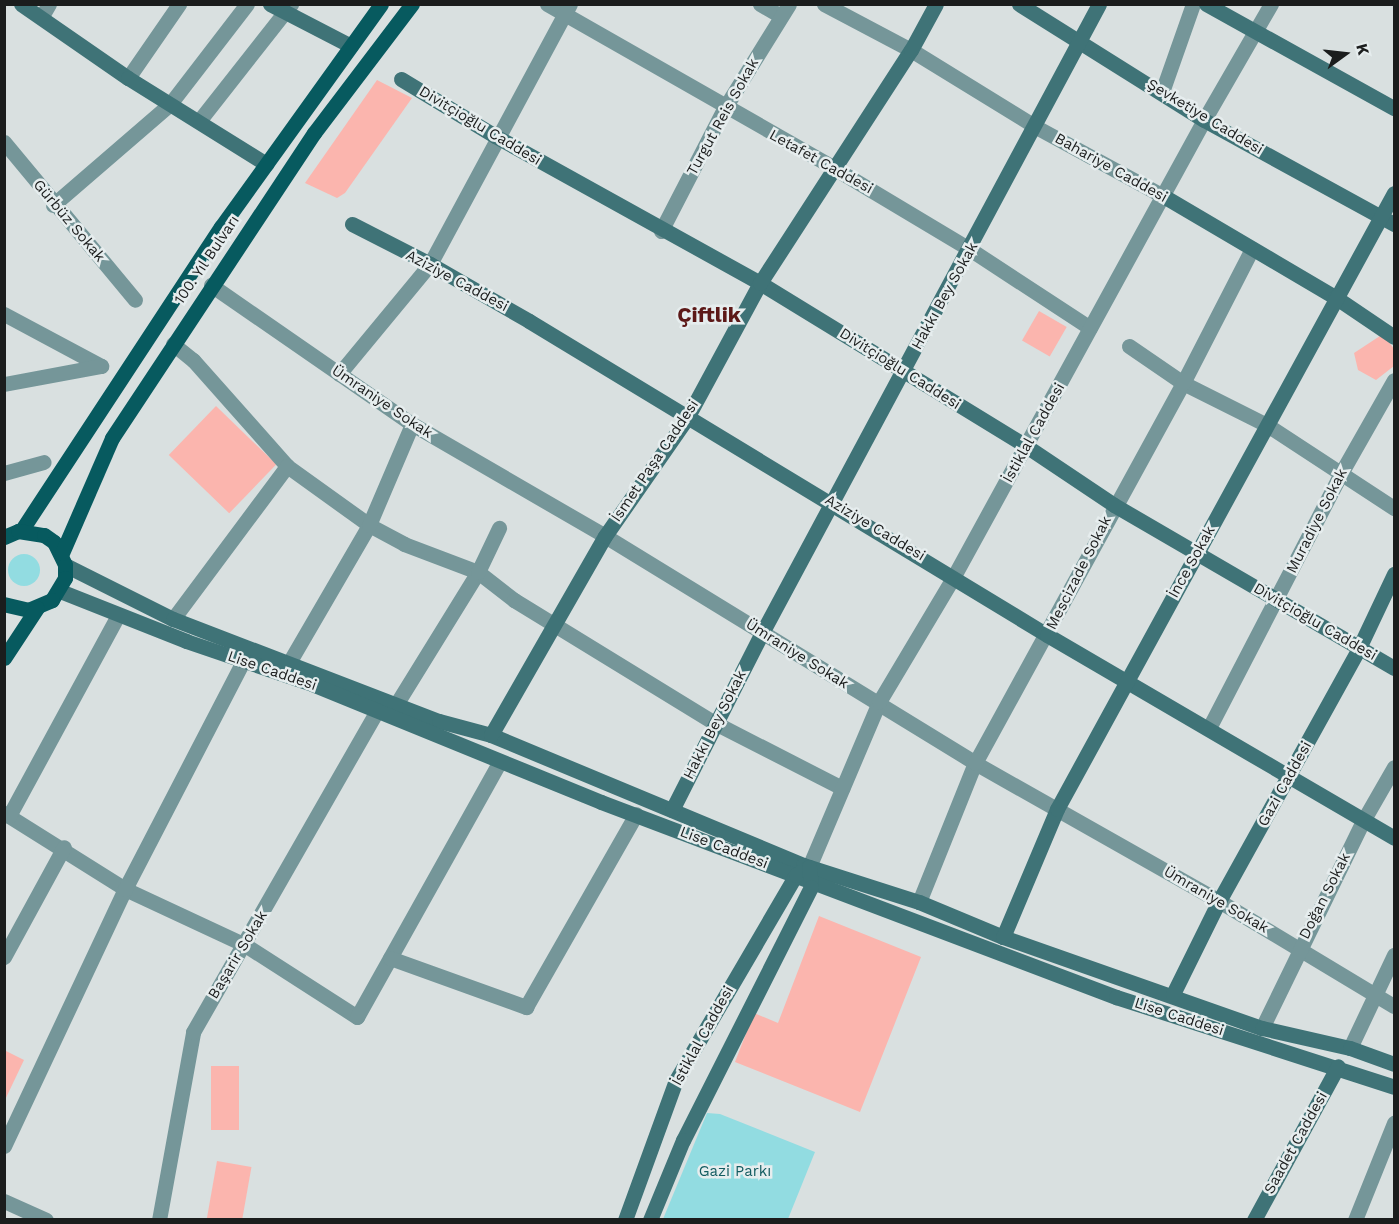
<!DOCTYPE html>
<html>
<head>
<meta charset="utf-8">
<style>
	body { margin:0 }
	#map { position:relative; width:1399px; height:1224px; overflow:hidden; background:#d9e0e0; font-family:"Work Sans",sans-serif }
	div>[style] { position:absolute }
	.green>* { inset:0; background:#92dce1 }
	.round { border-radius:50% }
	.building>* { inset:0; background:#fbb5ae; transform-origin:0 0 }
	.street>* { height:15px; margin:-7.5px; padding:0 7.5px; transform-origin:7.5px; border-radius:7.5px; background:#759699 }
	.secondary>* { height:15px; margin:-7.5px; padding:0 7.5px; transform-origin:7.5px; border-radius:7.5px; background:#3f7377 }
	.primary>* { height:15px; margin:-7.5px; padding:0 7.5px; transform-origin:7.5px; border-radius:7.5px; background:#075a5f }
	span { translate:-50% -50%; white-space:nowrap; text-align:center; line-height:1.15; -webkit-text-stroke:5px #e6edee; paint-order:stroke }
	.street-label { font-size:15px; color:#1b1d1d }
	.park-label { font-size:15px; color:#125b60 }
	.district-label { font-size:21px; color:#5c1817; font-weight:700 }
	.frame { position:absolute; inset:0; border:6px solid #1b1d1d; pointer-events:none }
	.north { position:absolute; left:1315px; top:24px; width:60px; height:60px; -webkit-text-stroke:4px #e6edee; paint-order:stroke; rotate:75deg; font-size:16px; font-weight:700; line-height:24px; text-align:center; color:#1b1d1d }
	.north::after { content:''; display:block; margin:auto; width:21px; height:27px; background:#1b1d1d; clip-path:polygon(50% 0,100% 100%,50% 72%,0 100%) }
</style>
</head>
<body>
<div id="map">
	<div class="green">
		<div class="round" style="left:8px;top:554px;width:32px;height:32px"></div>
		<div style="clip-path:polygon(707px 1113px,720px 1114px,815px 1152px,788px 1219px,663px 1219px)"></div>
	</div>
	<div class="building">
		<div style="clip-path:polygon(377px 80px,412px 98px,345px 193px,337px 198px,305px 183px)"></div>
		<div style="left:1039px;top:311px;width:32px;height:34px;rotate:30deg"></div>
		<div style="clip-path:polygon(1383px 334px,1394px 349px,1394px 366px,1376px 380px,1358px 370px,1354px 353px)"></div>
		<div style="left:216px;top:406px;width:84px;height:68px;rotate:44deg"></div>
		<div style="clip-path:polygon(819px 916px,921px 957px,860px 1112px,735px 1062px,754px 1013px,778px 1023px)"></div>
		<div style="clip-path:polygon(4px 1050px,24px 1060px,4px 1102px)"></div>
		<div style="left:211px;top:1066px;width:28px;height:64px"></div>
		<div style="left:217px;top:1161px;width:35px;height:60px;rotate:10deg"></div>
	</div>
	<div class="street">
		<div style="left:547px;top:4px;width:331px;rotate:29.7deg"></div>
		<div style="left:834px;top:168px;width:160px;rotate:30.9deg"></div>
		<div style="left:971px;top:250px;width:142px;rotate:33.2deg"></div>
		<div style="left:760px;top:4px;width:24px;rotate:30deg"></div>
		<div style="left:824px;top:4px;width:98px;rotate:27.9deg"></div>
		<div style="left:911px;top:50px;width:147px;rotate:31.6deg"></div>
		<div style="left:1036px;top:127px;width:147px;rotate:28.5deg"></div>
		<div style="left:42px;top:16px;width:14px;rotate:-60deg"></div>
		<div style="left:128px;top:78px;width:90px;rotate:-55.4deg"></div>
		<div style="left:1162px;top:92px;width:93px;rotate:-70.6deg"></div>
		<div style="left:199px;top:121px;width:149px;rotate:-51.8deg"></div>
		<div style="left:4px;top:142px;width:205px;rotate:50.3deg"></div>
		<div style="left:53px;top:205px;width:155px;rotate:-40.8deg"></div>
		<div style="left:170px;top:104px;width:126px;rotate:-52.4deg"></div>
		<div style="left:661px;top:231px;width:137px;rotate:-62.7deg"></div>
		<div style="left:724px;top:109px;width:123px;rotate:-58.2deg"></div>
		<div style="left:211px;top:285px;width:244px;rotate:34.7deg"></div>
		<div style="left:412px;top:424px;width:223px;rotate:30.1deg"></div>
		<div style="left:605px;top:536px;width:434px;rotate:31.5deg"></div>
		<div style="left:975px;top:763px;width:280px;rotate:29.5deg"></div>
		<div style="left:1219px;top:901px;width:204px;rotate:31deg"></div>
		<div style="left:4px;top:314px;width:110px;rotate:28.2deg"></div>
		<div style="left:173px;top:344px;width:26px;rotate:39deg"></div>
		<div style="left:193px;top:360px;width:142px;rotate:48.4deg"></div>
		<div style="left:287px;top:466px;width:101px;rotate:35.7deg"></div>
		<div style="left:369px;top:525px;width:40px;rotate:28deg"></div>
		<div style="left:404px;top:544px;width:79px;rotate:20.7deg"></div>
		<div style="left:478px;top:572px;width:46px;rotate:37.9deg"></div>
		<div style="left:514px;top:600px;width:236px;rotate:31.5deg"></div>
		<div style="left:715px;top:723px;width:143px;rotate:27.1deg"></div>
		<div style="left:1129px;top:346px;width:65px;rotate:34.4deg"></div>
		<div style="left:1183px;top:383px;width:94px;rotate:26.6deg"></div>
		<div style="left:1267px;top:425px;width:152px;rotate:33.2deg"></div>
		<div style="left:339px;top:374px;width:143px;rotate:-50.4deg"></div>
		<div style="left:430px;top:264px;width:295px;rotate:-61.7deg"></div>
		<div style="left:4px;top:384px;width:99px;rotate:-10.5deg"></div>
		<div style="left:4px;top:473px;width:41px;rotate:-15.4deg"></div>
		<div style="left:173px;top:619px;width:191px;rotate:-53.3deg"></div>
		<div style="left:290px;top:661px;width:157px;rotate:-59.8deg"></div>
		<div style="left:369px;top:525px;width:110px;rotate:-66.9deg"></div>
		<div style="left:1209px;top:728px;width:285px;rotate:-62.6deg"></div>
		<div style="left:1340px;top:475px;width:109px;rotate:-60.4deg"></div>
		<div style="left:4px;top:813px;width:143px;rotate:32.1deg"></div>
		<div style="left:125px;top:889px;width:132px;rotate:25deg"></div>
		<div style="left:245px;top:945px;width:133px;rotate:32.7deg"></div>
		<div style="left:357px;top:1017px;width:293px;rotate:-60.8deg"></div>
		<div style="left:9px;top:816px;width:229px;rotate:-61.5deg"></div>
		<div style="left:809px;top:867px;width:179px;rotate:-67deg"></div>
		<div style="left:879px;top:702px;width:147px;rotate:-59.2deg"></div>
		<div style="left:954px;top:576px;width:520px;rotate:-61.27deg"></div>
		<div style="left:1204px;top:120px;width:134px;rotate:-60deg"></div>
		<div style="left:919px;top:902px;width:150px;rotate:-68.1deg"></div>
		<div style="left:975px;top:763px;width:433px;rotate:-61.3deg"></div>
		<div style="left:1183px;top:383px;width:151px;rotate:-62.8deg"></div>
		<div style="left:4px;top:957px;width:125px;rotate:-61.4deg"></div>
		<div style="left:390px;top:958px;width:145px;rotate:19.8deg"></div>
		<div style="left:526px;top:1007px;width:222px;rotate:-60.3deg"></div>
		<div style="left:1262px;top:1028px;width:230px;rotate:-64deg"></div>
		<div style="left:1363px;top:821px;width:62px;rotate:-60.1deg"></div>
		<div style="left:1350px;top:1048px;width:103px;rotate:-64.7deg"></div>
		<div style="left:4px;top:1146px;width:284px;rotate:-64.8deg"></div>
		<div style="left:125px;top:889px;width:257px;rotate:-62.6deg"></div>
		<div style="left:4px;top:1201px;width:46px;rotate:24.3deg"></div>
		<div style="left:159px;top:1220px;width:191px;rotate:-79.7deg"></div>
		<div style="left:193px;top:1032px;width:368px;rotate:-60.2deg"></div>
		<div style="left:376px;top:713px;width:23px;rotate:-25deg"></div>
		<div style="left:397px;top:703px;width:154px;rotate:-58.3deg"></div>
		<div style="left:478px;top:572px;width:49px;rotate:-64.5deg"></div>
		<div style="left:1355px;top:1220px;width:105px;rotate:-68.1deg"></div>
	</div>
	<div class="secondary">
		<div style="left:21px;top:4px;width:130px;rotate:34.7deg"></div>
		<div style="left:128px;top:78px;width:163px;rotate:31.9deg"></div>
		<div style="left:270px;top:4px;width:91px;rotate:27.4deg"></div>
		<div style="left:1019px;top:4px;width:218px;rotate:32.1deg"></div>
		<div style="left:1204px;top:120px;width:217px;rotate:28.7deg"></div>
		<div style="left:1206px;top:4px;width:215px;rotate:29deg"></div>
		<div style="left:401px;top:79px;width:110px;rotate:31.2deg"></div>
		<div style="left:495px;top:136px;width:303px;rotate:29deg"></div>
		<div style="left:760px;top:283px;width:312px;rotate:31.5deg"></div>
		<div style="left:1026px;top:446px;width:106px;rotate:33.8deg"></div>
		<div style="left:1114px;top:505px;width:324px;rotate:30.2deg"></div>
		<div style="left:1165px;top:197px;width:197px;rotate:30.5deg"></div>
		<div style="left:1335px;top:297px;width:71px;rotate:34.1deg"></div>
		<div style="left:352px;top:224px;width:88px;rotate:27.1deg"></div>
		<div style="left:430px;top:264px;width:114px;rotate:29.9deg"></div>
		<div style="left:529px;top:321px;width:606px;rotate:31.22deg"></div>
		<div style="left:1047px;top:635px;width:402px;rotate:30.3deg"></div>
		<div style="left:65px;top:565px;width:121px;rotate:26.6deg"></div>
		<div style="left:173px;top:619px;width:285px;rotate:21deg"></div>
		<div style="left:439px;top:721px;width:54px;rotate:15.1deg"></div>
		<div style="left:491px;top:735px;width:338px;rotate:22.6deg"></div>
		<div style="left:803px;top:865px;width:122px;rotate:17.7deg"></div>
		<div style="left:919px;top:902px;width:91px;rotate:22.6deg"></div>
		<div style="left:1003px;top:937px;width:275px;rotate:19.4deg"></div>
		<div style="left:1262px;top:1028px;width:90px;rotate:12.8deg"></div>
		<div style="left:1350px;top:1048px;width:47px;rotate:20deg"></div>
		<div style="left:60px;top:591px;width:136px;rotate:21.6deg"></div>
		<div style="left:186px;top:641px;width:133px;rotate:18.8deg"></div>
		<div style="left:312px;top:684px;width:312px;rotate:22.2deg"></div>
		<div style="left:601px;top:802px;width:551px;rotate:20.74deg"></div>
		<div style="left:1116px;top:997px;width:292px;rotate:17.9deg"></div>
		<div style="left:491px;top:735px;width:229px;rotate:-60.2deg"></div>
		<div style="left:605px;top:536px;width:144px;rotate:-55.2deg"></div>
		<div style="left:687px;top:418px;width:153px;rotate:-61.6deg"></div>
		<div style="left:760px;top:283px;width:278px;rotate:-57.1deg"></div>
		<div style="left:911px;top:50px;width:52px;rotate:-61.5deg"></div>
		<div style="left:672px;top:810px;width:201px;rotate:-63.1deg"></div>
		<div style="left:763px;top:631px;width:711px;rotate:-61.81deg"></div>
		<div style="left:1003px;top:937px;width:139px;rotate:-67.1deg"></div>
		<div style="left:1057px;top:809px;width:702px;rotate:-61.32deg"></div>
		<div style="left:1173px;top:994px;width:104px;rotate:-63.7deg"></div>
		<div style="left:1219px;top:901px;width:289px;rotate:-61deg"></div>
		<div style="left:1359px;top:648px;width:82px;rotate:-64.7deg"></div>
		<div style="left:625px;top:1220px;width:149px;rotate:-70deg"></div>
		<div style="left:676px;top:1080px;width:238px;rotate:-59.7deg"></div>
		<div style="left:796px;top:875px;width:15px;rotate:-32deg"></div>
		<div style="left:809px;top:867px;width:20px;rotate:84deg"></div>
		<div style="left:811px;top:887px;width:284px;rotate:116.8deg"></div>
		<div style="left:683px;top:1140px;width:87px;rotate:112.4deg"></div>
		<div style="left:1254px;top:1220px;width:175px;rotate:-61.4deg"></div>
	</div>
	<div class="primary">
		<div style="left:21px;top:531px;width:364px;rotate:-56.7deg"></div>
		<div style="left:221px;top:227px;width:274px;rotate:-54.3deg"></div>
		<div style="left:4px;top:537px;width:15px;rotate:-23deg"></div>
		<div style="left:18px;top:531px;width:26px;rotate:9deg"></div>
		<div style="left:44px;top:535px;width:12px;rotate:35deg"></div>
		<div style="left:54px;top:542px;width:25px;rotate:64deg"></div>
		<div style="left:65px;top:565px;width:13px;rotate:90deg"></div>
		<div style="left:65px;top:578px;width:26px;rotate:121deg"></div>
		<div style="left:52px;top:600px;width:25px;rotate:157deg"></div>
		<div style="left:29px;top:610px;width:26px;rotate:-167deg"></div>
		<div style="left:62px;top:553px;width:125px;rotate:-66.5deg"></div>
		<div style="left:112px;top:438px;width:366px;rotate:-56.5deg"></div>
		<div style="left:314px;top:133px;width:162px;rotate:-52.8deg"></div>
		<div style="left:4px;top:658px;width:60px;rotate:-56.6deg"></div>
	</div>
	<div class="street-label">
		<span style="left:723px;top:117px;rotate:-61deg">Turgut Reis Sokak</span>
		<span style="left:1205px;top:117px;rotate:31deg">Şevketiye Caddesi</span>
		<span style="left:480px;top:126px;rotate:31deg">Divitçioğlu Caddesi</span>
		<span style="left:821px;top:162px;rotate:29deg">Letafet Caddesi</span>
		<span style="left:1111px;top:168px;rotate:29deg">Bahariye Caddesi</span>
		<span style="left:69px;top:221px;rotate:50deg">Gürbüz Sokak</span>
		<span style="left:207px;top:260px;rotate:-56deg">100. Yıl Bulvarı</span>
		<span style="left:457px;top:281px;rotate:28deg">Aziziye Caddesi</span>
		<span style="left:945px;top:296px;rotate:-61deg">Hakkı Bey Sokak</span>
		<span style="left:900px;top:369px;rotate:32deg">Divitçioğlu Caddesi</span>
		<span style="left:382px;top:402px;rotate:34deg">Ümraniye Sokak</span>
		<span style="left:1034px;top:433px;rotate:-61deg">İstiklal Caddesi</span>
		<span style="left:655px;top:461px;rotate:-56deg">İsmet Paşa Caddesi</span>
		<span style="left:1317px;top:521px;rotate:-63deg">Muradiye Sokak</span>
		<span style="left:875px;top:528px;rotate:31deg">Aziziye Caddesi</span>
		<span style="left:1192px;top:562px;rotate:-61deg">İnce Sokak</span>
		<span style="left:1079px;top:573px;rotate:-63deg">Mescizade Sokak</span>
		<span style="left:1315px;top:622px;rotate:30deg">Divitçioğlu Caddesi</span>
		<span style="left:797px;top:654px;rotate:32deg">Ümraniye Sokak</span>
		<span style="left:272px;top:671px;rotate:19deg">Lise Caddesi</span>
		<span style="left:715px;top:725px;rotate:-63deg">Hakkı Bey Sokak</span>
		<span style="left:1285px;top:784px;rotate:-61deg">Gazi Caddesi</span>
		<span style="left:724px;top:848px;rotate:21deg">Lise Caddesi</span>
		<span style="left:1325px;top:896px;rotate:-63deg">Doğan Sokak</span>
		<span style="left:1216px;top:900px;rotate:30deg">Ümraniye Sokak</span>
		<span style="left:238px;top:955px;rotate:-59deg">Başarir Sokak</span>
		<span style="left:1179px;top:1017px;rotate:18deg">Lise Caddesi</span>
		<span style="left:703px;top:1036px;rotate:-61deg">İstiklal Caddesi</span>
		<span style="left:1296px;top:1143px;rotate:-61deg">Saadet Caddesi</span>
	</div>
	<div class="park-label">
		<span style="left:735px;top:1172px">Gazi Parkı</span>
	</div>
	<div class="district-label">
		<span style="left:709px;top:315px">Çiftlik</span>
	</div>
	<div class="frame"></div>
	<div class="north">K</div>
</div>
</body>
</html>
